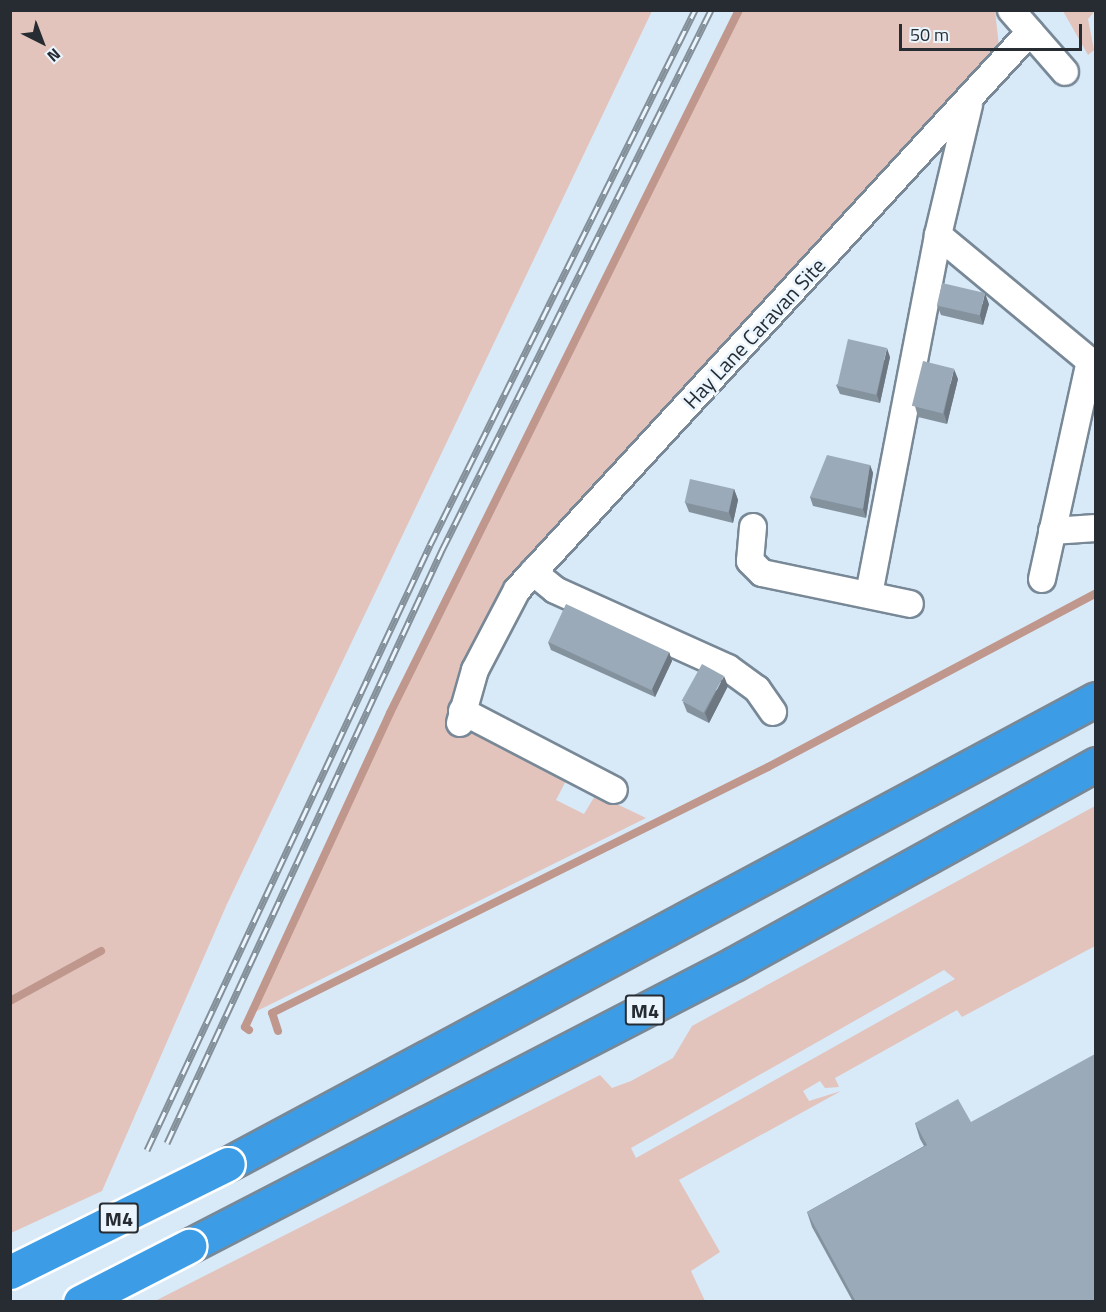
<!DOCTYPE html>
<html>
<head>
<meta charset="utf-8">
<style>
	body { margin:0 }
	#map { position:relative; width:1106px; height:1312px; overflow:hidden; background:#d8e9f8; font-family:"Titillium Web",sans-serif }
	div>[style] { position:absolute }
	.green>* { inset:0; background:#e2c4bd }
	.stream>* { height:8px; margin:-4px; padding:0 4px; transform-origin:4px; border-radius:4px; background:#c0978c }
	.roads { filter:drop-shadow(2px 0 #788896) drop-shadow(-2px 0 #788896) drop-shadow(0 2px #788896) drop-shadow(0 -2px #788896) }
	.minor>* { height:26px; margin:-13px; padding:0 13px; transform-origin:13px; border-radius:13px; background:#fff }
	.motorway>* { height:33px; margin:-16.5px; padding:0 16.5px; transform-origin:16.5px; border-radius:16.5px; background:#3c9de6 }
	.rail>* { height:7px; margin-top:-3.5px; transform-origin:0; background:repeating-linear-gradient(90deg,#ebf5fe 0 14px,#838f99 0 28px); box-sizing:border-box; border-block:2px solid #838f99 }
	.bridges { filter:drop-shadow(2px 0 #fff) drop-shadow(-2px 0 #fff) drop-shadow(0 2px #fff) drop-shadow(0 -2px #fff) }
	.motorway-bridge>* { height:33px; margin:-16.5px; padding:0 16.5px; transform-origin:16.5px; border-radius:16.5px; background:#3c9de6 }
	.wall>* { inset:0; background:#84929e }
	.shaded-wall>* { inset:0; background:#6c7781 }
	.building>* { inset:0; background:#9aaab8; transform-origin:0 0 }
	span { translate:-50% -50%; white-space:nowrap; text-align:center; line-height:1.15; -webkit-text-stroke:5px #ebf5fe; paint-order:stroke }
	.shield-label span { padding:2px 4px; background:#ebf5fe; border:2px solid; border-radius:4px; -webkit-text-stroke-width:0 }
	.shield-label { font-size:20px; color:#262c32; font-weight:700 }
	.street-label { font-size:21px; color:#262c32 }
	.frame { position:absolute; inset:0; border:12px solid #262c32; pointer-events:none }
	.north { position:absolute; left:12px; top:12px; width:60px; height:60px; -webkit-text-stroke:4px #ebf5fe; paint-order:stroke; rotate:138deg; font-size:16px; font-weight:700; line-height:24px; text-align:center; color:#262c32 }
	.north::after { content:''; display:block; margin:auto; width:21px; height:27px; background:#262c32; clip-path:polygon(50% 0,100% 100%,50% 72%,0 100%) }
	.scale { position:absolute; left:899px; top:24px; width:183px; height:27px; box-sizing:border-box; border:3px solid #262c32; border-top:0; padding-left:8px; font-size:18px; line-height:21px; white-space:nowrap; color:#262c32; -webkit-text-stroke:4px #ebf5fe; paint-order:stroke }
</style>
</head>
<body>
<div id="map">
	<div class="green">
		<div style="clip-path:polygon(11px 10px,652px 11px,227px 904px,102px 1191px,11px 1233px)"></div>
		<div style="clip-path:polygon(739px 11px,995px 11px,999px 46px,501px 598px,477px 636px,446px 725px,467px 733px,475px 726px,569px 775px,556px 800px,584px 814px,596px 794px,646px 818px,251px 1014px,390px 713px)"></div>
		<div style="clip-path:polygon(1063px 11px,1095px 11px,1088px 19px,1094px 50px,1088px 55px)"></div>
		<div style="clip-path:polygon(evenodd,1095px 806px,1095px 946px,962px 1017px,957px 1010px,835px 1078px,839px 1087px,825px 1088px,820px 1081px,803px 1091px,809px 1101px,841px 1091px,679px 1180px,720px 1252px,691px 1271px,705px 1301px,155px 1301px,600px 1075px,612px 1088px,631px 1081px,673px 1058px,692px 1026px,1095px 806px,944px 970px,955px 979px,636px 1158px,631px 1148px,944px 970px)"></div>
	</div>
	<div class="stream">
		<div style="left:10px;top:1001px;width:104px;rotate:-28.8deg"></div>
		<div style="left:249px;top:1030px;width:5px;rotate:-143deg"></div>
		<div style="left:245px;top:1027px;width:346px;rotate:-65.2deg"></div>
		<div style="left:390px;top:713px;width:785px;rotate:-63.6deg"></div>
		<div style="left:278px;top:1031px;width:19px;rotate:-108deg"></div>
		<div style="left:272px;top:1013px;width:554px;rotate:-26.38deg"></div>
		<div style="left:768px;top:767px;width:371px;rotate:-27.9deg"></div>
	</div>
	<div class="roads">
		<div class="minor">
			<div style="left:1011px;top:10px;width:82px;rotate:48.9deg"></div>
			<div style="left:938px;top:235px;width:205px;rotate:39.7deg"></div>
			<div style="left:753px;top:527px;width:34px;rotate:95deg"></div>
			<div style="left:750px;top:561px;width:17px;rotate:45deg"></div>
			<div style="left:762px;top:573px;width:151px;rotate:11.8deg"></div>
			<div style="left:1052px;top:531px;width:44px;rotate:-3.9deg"></div>
			<div style="left:533px;top:572px;width:28px;rotate:39deg"></div>
			<div style="left:555px;top:590px;width:190px;rotate:24.3deg"></div>
			<div style="left:728px;top:668px;width:36px;rotate:36deg"></div>
			<div style="left:757px;top:689px;width:28px;rotate:55deg"></div>
			<div style="left:1042px;top:579px;width:223px;rotate:-77.6deg"></div>
			<div style="left:869px;top:594px;width:366px;rotate:-79.1deg"></div>
			<div style="left:938px;top:235px;width:134px;rotate:-76.6deg"></div>
			<div style="left:462px;top:711px;width:171px;rotate:27.5deg"></div>
			<div style="left:460px;top:723px;width:55px;rotate:-74.2deg"></div>
			<div style="left:475px;top:670px;width:90px;rotate:-62.3deg"></div>
			<div style="left:517px;top:590px;width:758px;rotate:-47.41deg"></div>
		</div>
		<div class="motorway">
			<div style="left:228px;top:1164px;width:985px;rotate:-28.18deg"></div>
			<div style="left:189px;top:1246px;width:614px;rotate:-27.36deg"></div>
			<div style="left:734px;top:964px;width:414px;rotate:-28.9deg"></div>
		</div>
	</div>
	<div class="rail">
		<div style="left:167px;top:1143px;width:654px;rotate:-65.12deg"></div>
		<div style="left:442px;top:550px;width:603px;rotate:-63.52deg"></div>
		<div style="left:147px;top:1150px;width:668px;rotate:-64.93deg"></div>
		<div style="left:430px;top:545px;width:597px;rotate:-63.65deg"></div>
	</div>
	<div class="bridges">
		<div class="motorway-bridge">
			<div style="left:10px;top:1272px;width:243px;rotate:-26.4deg"></div>
			<div style="left:80px;top:1302px;width:123px;rotate:-27.2deg"></div>
		</div>
	</div>
	<div class="wall">
		<div style="clip-path:polygon(989px 304px,983px 325px,941px 315px,937px 305px)"></div>
		<div style="clip-path:polygon(890px 357px,880px 403px,840px 394px,836px 385px)"></div>
		<div style="clip-path:polygon(958px 379px,947px 424px,918px 417px,915px 406px)"></div>
		<div style="clip-path:polygon(870px 465px,873px 473px,866px 518px,813px 506px,810px 497px)"></div>
		<div style="clip-path:polygon(734px 489px,738px 500px,733px 523px,689px 512px,685px 502px)"></div>
		<div style="clip-path:polygon(548px 642px,669px 652px,672px 661px,655px 697px,551px 650px)"></div>
		<div style="clip-path:polygon(728px 686px,709px 723px,687px 712px,683px 702px)"></div>
		<div style="clip-path:polygon(971px 1122px,1095px 1302px,853px 1302px,812px 1227px,807px 1212px,924px 1146px,920px 1139px,915px 1123px)"></div>
	</div>
	<div class="shaded-wall">
		<div style="clip-path:polygon(985px 293px,989px 304px,983px 325px,980px 315px)"></div>
		<div style="clip-path:polygon(887px 348px,890px 357px,880px 403px,877px 395px)"></div>
		<div style="clip-path:polygon(954px 369px,958px 379px,947px 424px,944px 413px)"></div>
		<div style="clip-path:polygon(870px 465px,873px 473px,866px 518px,863px 509px)"></div>
		<div style="clip-path:polygon(734px 489px,738px 500px,733px 523px,729px 512px)"></div>
		<div style="clip-path:polygon(669px 652px,672px 661px,655px 697px,652px 688px)"></div>
		<div style="clip-path:polygon(724px 676px,728px 686px,709px 723px,705px 713px)"></div>
	</div>
	<div class="building">
		<div style="left:942px;top:283px;width:44px;height:23px;rotate:13deg"></div>
		<div style="left:848px;top:339px;width:40px;height:48px;rotate:13deg"></div>
		<div style="left:923px;top:361px;width:32px;height:46px;rotate:14deg"></div>
		<div style="clip-path:polygon(827px 455px,870px 465px,863px 509px,810px 497px)"></div>
		<div style="left:690px;top:479px;width:45px;height:24px;rotate:13deg"></div>
		<div style="left:566px;top:604px;width:114px;height:42px;rotate:25deg"></div>
		<div style="left:702px;top:664px;width:25px;height:42px;rotate:29deg"></div>
		<div style="clip-path:polygon(1095px 1054px,1095px 1302px,856px 1302px,807px 1212px,927px 1145px,915px 1123px,958px 1099px,971px 1122px)"></div>
	</div>
	<div class="shield-label">
		<span style="left:645px;top:1010px">M4</span>
		<span style="left:119px;top:1218px">M4</span>
	</div>
	<div class="street-label">
		<span style="left:754px;top:333px;rotate:-47deg">Hay Lane Caravan Site</span>
	</div>
	<div class="frame"></div>
	<div class="north">N</div>
	<div class="scale">50 m</div>
</div>
</body>
</html>
